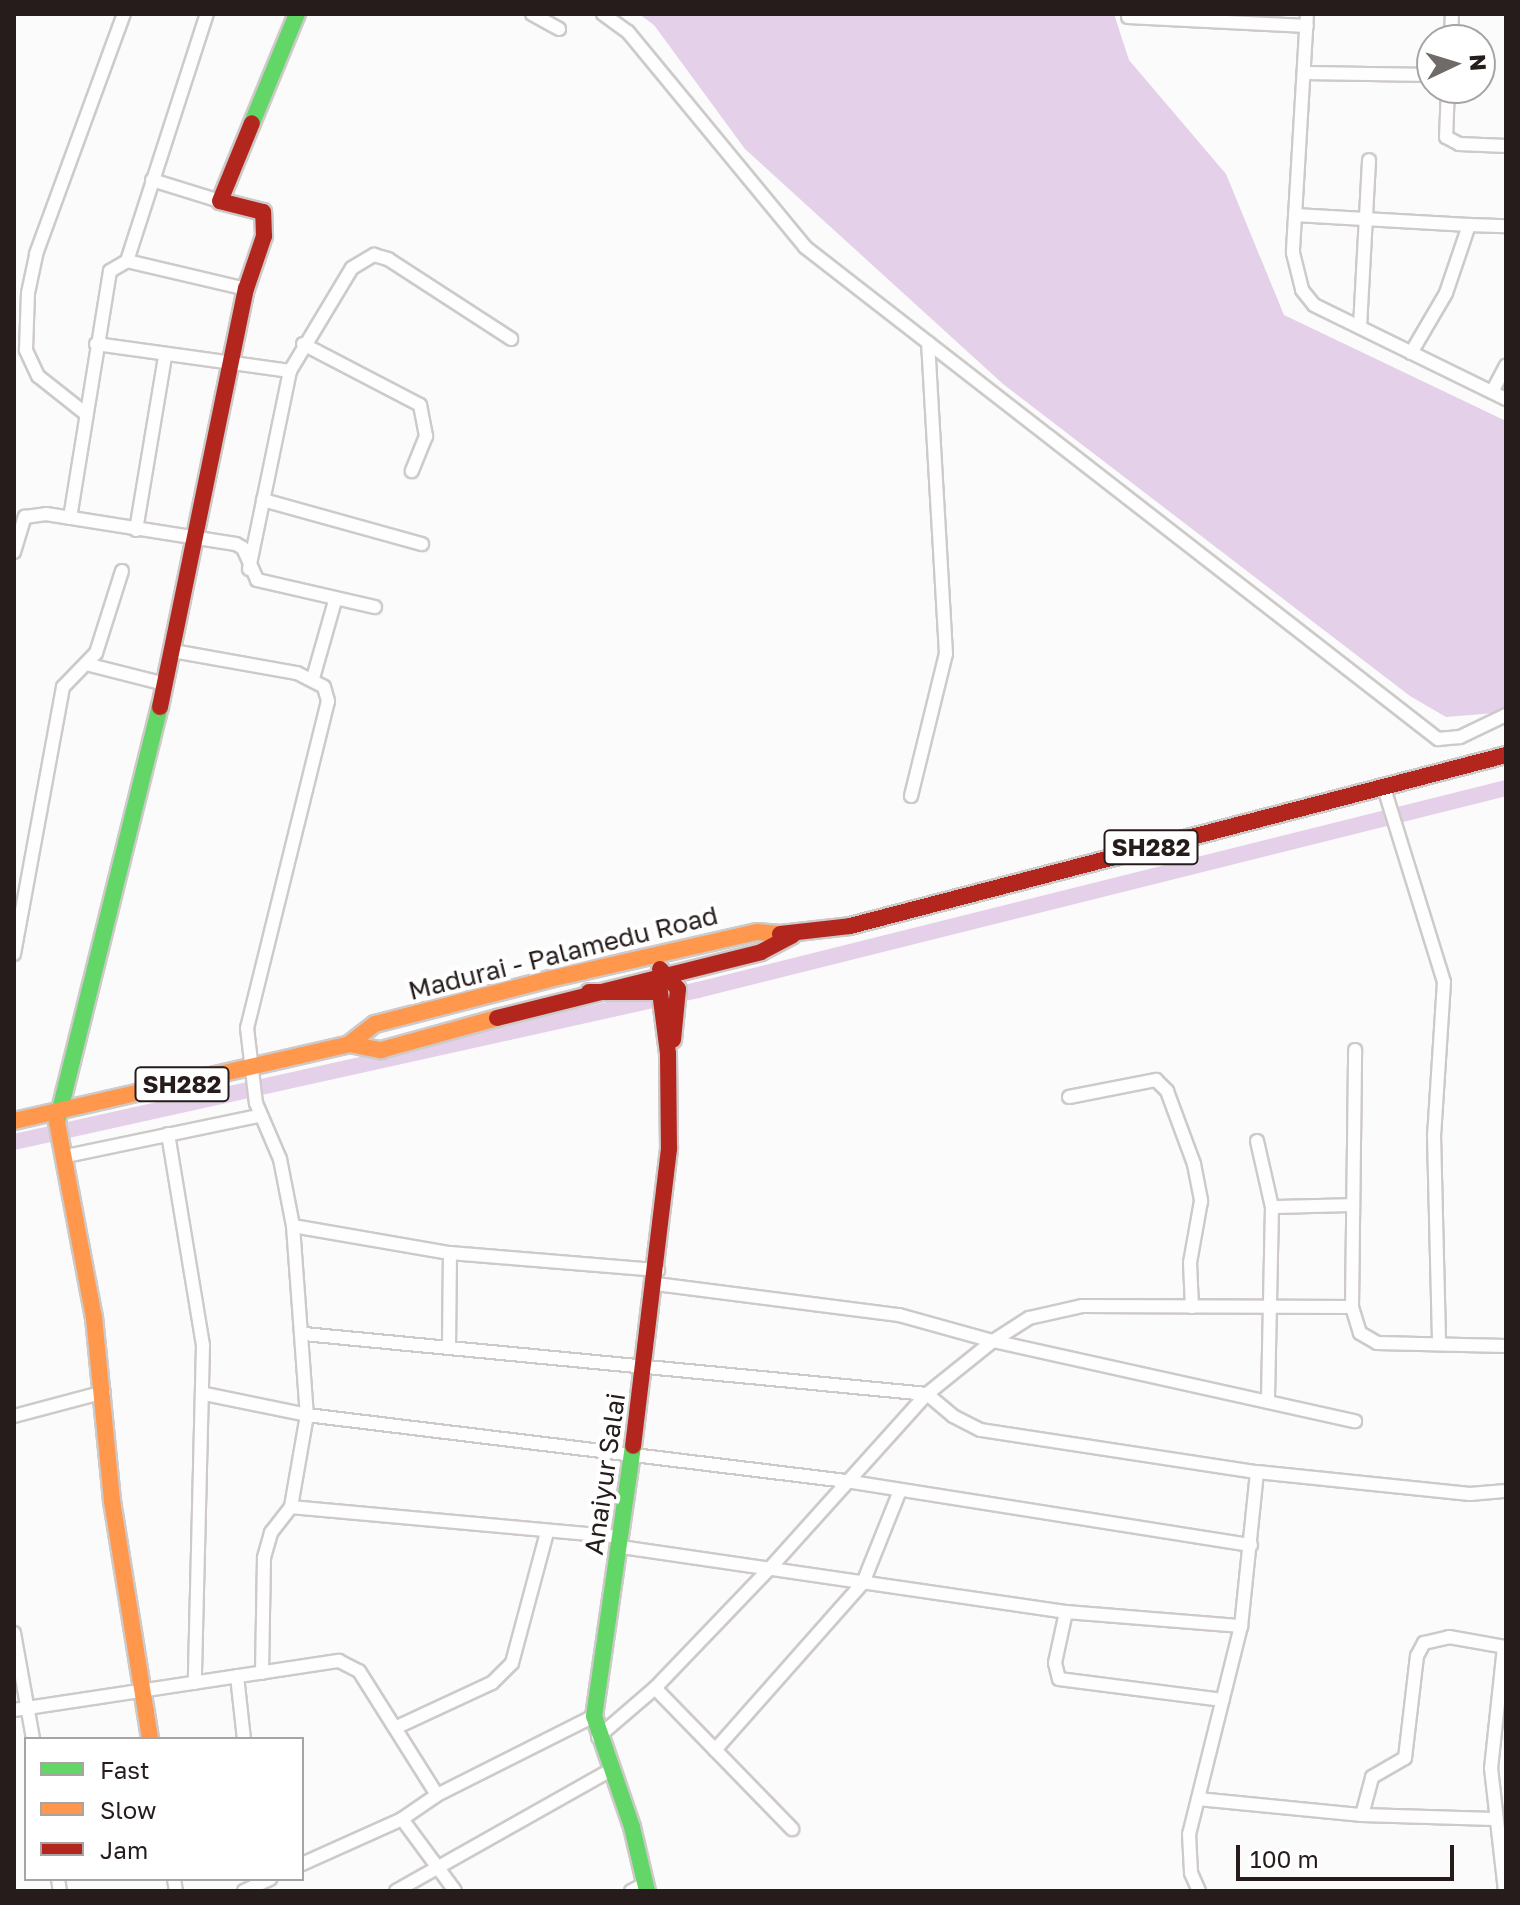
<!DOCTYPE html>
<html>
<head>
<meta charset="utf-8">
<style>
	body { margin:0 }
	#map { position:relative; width:1520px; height:1905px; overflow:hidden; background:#fbfbfb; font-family:"Golos Text",sans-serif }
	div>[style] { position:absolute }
	.water>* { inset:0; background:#e4d0e8 }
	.canal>* { height:16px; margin:-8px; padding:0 8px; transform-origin:8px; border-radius:8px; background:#e4d0e8 }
	.roads { filter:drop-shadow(2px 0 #cfcaca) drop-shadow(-2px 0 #cfcaca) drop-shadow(0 2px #cfcaca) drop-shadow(0 -2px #cfcaca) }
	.street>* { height:12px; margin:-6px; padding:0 6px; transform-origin:6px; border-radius:6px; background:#fefefe }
	.fast>* { height:16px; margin:-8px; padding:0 8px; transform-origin:8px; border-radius:8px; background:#63d668 }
	.slow>* { height:16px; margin:-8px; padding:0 8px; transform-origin:8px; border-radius:8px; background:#ff974d }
	.jam>* { height:16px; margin:-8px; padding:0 8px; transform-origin:8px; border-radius:8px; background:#b3261e }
	span { translate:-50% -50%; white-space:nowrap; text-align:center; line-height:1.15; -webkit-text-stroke:8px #fff; paint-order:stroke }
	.shield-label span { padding:2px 6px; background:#fff; border:2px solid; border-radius:6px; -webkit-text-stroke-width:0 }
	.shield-label { font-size:24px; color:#251c1b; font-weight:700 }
	.street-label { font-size:26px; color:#251c1b }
	.frame { position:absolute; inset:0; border:16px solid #251c1b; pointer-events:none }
	.legend { position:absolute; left:24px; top:1737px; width:280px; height:144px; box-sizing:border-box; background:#fff; border:2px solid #a8a4a4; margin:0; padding:10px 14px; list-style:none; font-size:24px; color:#251c1b }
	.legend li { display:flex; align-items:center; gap:16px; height:40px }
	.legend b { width:40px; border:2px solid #a8a4a4 }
	.north { position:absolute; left:1416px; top:24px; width:80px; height:80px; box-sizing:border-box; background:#fff; border:2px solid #a8a4a4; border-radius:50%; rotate:86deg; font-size:22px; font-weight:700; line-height:32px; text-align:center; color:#251c1b }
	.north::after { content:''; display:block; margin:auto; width:28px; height:36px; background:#706a69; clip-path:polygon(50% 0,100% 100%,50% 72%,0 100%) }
	.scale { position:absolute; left:1236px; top:1845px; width:218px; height:36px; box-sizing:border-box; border:4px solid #251c1b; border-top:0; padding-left:10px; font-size:24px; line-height:28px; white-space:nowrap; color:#251c1b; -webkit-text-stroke:6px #fff; paint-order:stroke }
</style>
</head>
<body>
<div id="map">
	<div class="water">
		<div style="clip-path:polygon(639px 14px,1114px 14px,1129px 60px,1226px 174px,1284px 315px,1506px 421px,1506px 712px,1446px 717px,1410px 696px,1003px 384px,745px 149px,654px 25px)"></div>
	</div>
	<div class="canal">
		<div style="left:14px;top:1142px;width:701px;rotate:-12.53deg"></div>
		<div style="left:698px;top:990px;width:833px;rotate:-14.04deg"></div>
	</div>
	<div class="roads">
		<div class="street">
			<div style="left:532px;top:14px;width:31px;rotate:29deg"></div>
			<div style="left:603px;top:14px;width:31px;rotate:36deg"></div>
			<div style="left:628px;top:32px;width:278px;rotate:50.5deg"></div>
			<div style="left:805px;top:247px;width:802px;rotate:37.86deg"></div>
			<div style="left:1438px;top:739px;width:22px;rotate:-5deg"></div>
			<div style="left:1460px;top:737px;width:51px;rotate:-25.6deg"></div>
			<div style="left:1307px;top:14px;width:239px;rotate:93.4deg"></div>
			<div style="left:1293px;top:253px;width:38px;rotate:76deg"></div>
			<div style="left:1302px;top:290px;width:19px;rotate:51deg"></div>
			<div style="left:1314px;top:305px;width:214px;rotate:26.1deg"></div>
			<div style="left:1128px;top:17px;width:179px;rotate:2.9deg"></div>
			<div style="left:1451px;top:40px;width:26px;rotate:-88deg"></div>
			<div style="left:1306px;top:73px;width:126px;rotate:0.9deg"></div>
			<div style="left:1448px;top:88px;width:49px;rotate:92.3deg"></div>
			<div style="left:1446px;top:137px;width:15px;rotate:28deg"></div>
			<div style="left:1459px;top:144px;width:47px;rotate:2.4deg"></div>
			<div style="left:152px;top:180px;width:71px;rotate:17.2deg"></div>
			<div style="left:1295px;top:215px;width:174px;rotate:3.3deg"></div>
			<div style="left:127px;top:261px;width:260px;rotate:-72.1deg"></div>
			<div style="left:1360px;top:327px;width:167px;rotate:-86.9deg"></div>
			<div style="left:96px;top:344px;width:196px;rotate:7.9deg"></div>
			<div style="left:303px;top:344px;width:132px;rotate:27.5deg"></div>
			<div style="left:420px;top:405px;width:32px;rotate:79deg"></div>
			<div style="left:426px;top:436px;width:38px;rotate:112deg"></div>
			<div style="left:1411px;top:353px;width:69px;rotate:-59.7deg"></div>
			<div style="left:1446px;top:293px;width:72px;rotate:-71.3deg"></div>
			<div style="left:1469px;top:225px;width:37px;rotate:2deg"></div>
			<div style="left:1492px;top:392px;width:30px;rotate:-62deg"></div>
			<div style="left:86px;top:414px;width:61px;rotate:-141.6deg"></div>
			<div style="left:38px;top:376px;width:29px;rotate:-115deg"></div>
			<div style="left:26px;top:350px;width:57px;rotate:-88deg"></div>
			<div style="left:28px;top:293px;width:40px;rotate:-78deg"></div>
			<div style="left:36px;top:254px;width:256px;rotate:-69.9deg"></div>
			<div style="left:263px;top:500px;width:165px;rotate:15.5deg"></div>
			<div style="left:70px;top:518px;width:250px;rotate:-80.8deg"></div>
			<div style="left:110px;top:271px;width:20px;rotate:-30deg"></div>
			<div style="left:127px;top:261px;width:122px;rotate:13.2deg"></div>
			<div style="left:136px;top:530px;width:176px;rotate:-80.5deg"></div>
			<div style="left:14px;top:552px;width:37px;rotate:-73deg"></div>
			<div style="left:25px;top:517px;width:21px;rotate:-8deg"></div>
			<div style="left:46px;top:514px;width:192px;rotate:9deg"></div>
			<div style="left:236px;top:544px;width:8px;rotate:30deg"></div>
			<div style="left:243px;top:548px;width:35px;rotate:66deg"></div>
			<div style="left:257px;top:580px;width:121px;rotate:12.9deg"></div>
			<div style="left:249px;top:569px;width:202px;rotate:-78.3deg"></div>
			<div style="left:290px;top:371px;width:120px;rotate:-59deg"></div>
			<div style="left:352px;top:268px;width:26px;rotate:-31deg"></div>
			<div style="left:374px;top:255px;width:15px;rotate:16deg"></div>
			<div style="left:388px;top:259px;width:147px;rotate:33deg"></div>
			<div style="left:173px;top:651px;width:126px;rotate:10.1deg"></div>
			<div style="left:297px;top:673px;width:30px;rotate:27deg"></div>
			<div style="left:324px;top:687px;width:15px;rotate:74deg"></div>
			<div style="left:328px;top:701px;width:337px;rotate:103.9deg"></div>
			<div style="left:247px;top:1028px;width:76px;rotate:83.2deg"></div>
			<div style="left:256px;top:1103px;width:61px;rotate:66.8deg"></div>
			<div style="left:280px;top:1159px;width:68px;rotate:79deg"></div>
			<div style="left:293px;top:1226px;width:190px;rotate:85.8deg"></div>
			<div style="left:307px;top:1415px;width:93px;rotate:99.9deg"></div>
			<div style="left:291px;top:1507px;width:33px;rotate:128deg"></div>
			<div style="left:271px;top:1533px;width:26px;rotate:106deg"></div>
			<div style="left:264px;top:1558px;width:115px;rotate:91deg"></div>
			<div style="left:86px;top:664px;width:81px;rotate:14.2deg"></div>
			<div style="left:313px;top:678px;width:80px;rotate:-74.1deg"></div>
			<div style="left:1384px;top:788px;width:203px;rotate:72.8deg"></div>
			<div style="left:1444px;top:982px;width:153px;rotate:93.7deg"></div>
			<div style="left:1434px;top:1135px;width:207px;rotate:88.6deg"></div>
			<div style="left:911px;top:796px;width:146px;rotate:-76.2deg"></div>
			<div style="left:946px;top:654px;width:312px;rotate:-93.3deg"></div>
			<div style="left:14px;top:954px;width:271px;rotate:-79.6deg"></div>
			<div style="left:63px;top:687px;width:47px;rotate:-45.9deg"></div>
			<div style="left:96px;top:653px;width:86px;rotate:-72.4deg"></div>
			<div style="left:1069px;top:1097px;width:89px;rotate:-11.1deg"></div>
			<div style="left:1156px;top:1080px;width:16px;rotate:45deg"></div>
			<div style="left:1167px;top:1091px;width:78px;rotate:69.7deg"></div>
			<div style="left:1194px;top:1164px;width:38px;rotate:79deg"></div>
			<div style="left:1201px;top:1201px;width:63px;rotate:100.1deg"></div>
			<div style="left:1190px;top:1263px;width:44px;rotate:87.4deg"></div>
			<div style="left:168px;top:1134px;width:214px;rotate:80.6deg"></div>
			<div style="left:203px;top:1345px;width:338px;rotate:91.4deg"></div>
			<div style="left:1257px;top:1141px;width:68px;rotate:77.2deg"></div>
			<div style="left:1272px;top:1207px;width:195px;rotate:91.2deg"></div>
			<div style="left:62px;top:1157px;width:201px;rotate:-11.8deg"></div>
			<div style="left:1272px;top:1207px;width:81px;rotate:-1.4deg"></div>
			<div style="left:293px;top:1226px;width:159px;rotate:9.8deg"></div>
			<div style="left:450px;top:1253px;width:209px;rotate:4.7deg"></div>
			<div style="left:656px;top:1284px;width:245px;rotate:7.3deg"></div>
			<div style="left:899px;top:1315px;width:98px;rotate:15.5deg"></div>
			<div style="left:993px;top:1341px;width:43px;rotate:-32.6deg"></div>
			<div style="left:1029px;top:1318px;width:54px;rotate:-12.8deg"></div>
			<div style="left:1082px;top:1306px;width:270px;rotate:0.2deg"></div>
			<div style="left:1352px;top:1307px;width:27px;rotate:73deg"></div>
			<div style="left:1360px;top:1333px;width:20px;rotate:30deg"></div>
			<div style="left:1377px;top:1343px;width:129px;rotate:1.3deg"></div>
			<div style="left:1352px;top:1307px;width:257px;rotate:-89.3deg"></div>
			<div style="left:304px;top:1334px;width:626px;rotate:5.5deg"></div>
			<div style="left:927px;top:1394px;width:34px;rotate:40deg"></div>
			<div style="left:953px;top:1416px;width:31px;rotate:27deg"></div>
			<div style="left:981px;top:1430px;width:279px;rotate:8.7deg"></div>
			<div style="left:1257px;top:1472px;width:155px;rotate:95.9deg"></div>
			<div style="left:1241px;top:1626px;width:214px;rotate:104deg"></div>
			<div style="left:1189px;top:1834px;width:39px;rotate:87deg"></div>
			<div style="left:1191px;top:1873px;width:20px;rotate:66deg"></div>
			<div style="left:449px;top:1347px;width:94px;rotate:-89.4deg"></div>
			<div style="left:205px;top:1394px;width:104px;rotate:11.6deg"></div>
			<div style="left:307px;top:1415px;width:543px;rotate:6.98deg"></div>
			<div style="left:846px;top:1481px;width:410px;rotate:9deg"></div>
			<div style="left:14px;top:1416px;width:93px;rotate:-14.9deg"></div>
			<div style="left:1257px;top:1472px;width:214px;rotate:5.9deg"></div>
			<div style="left:1470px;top:1494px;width:36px;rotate:-5deg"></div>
			<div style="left:291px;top:1507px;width:332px;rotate:5.2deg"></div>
			<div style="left:621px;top:1547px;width:450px;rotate:8.3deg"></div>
			<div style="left:1066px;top:1612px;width:176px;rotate:4.6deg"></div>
			<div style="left:1066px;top:1612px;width:52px;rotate:102.2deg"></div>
			<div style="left:1055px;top:1663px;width:16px;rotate:76deg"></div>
			<div style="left:1059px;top:1679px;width:165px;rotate:7.3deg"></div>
			<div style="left:14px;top:1633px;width:108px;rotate:79.8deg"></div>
			<div style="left:1504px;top:1647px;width:122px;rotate:96.1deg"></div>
			<div style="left:1491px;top:1768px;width:124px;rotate:83.5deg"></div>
			<div style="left:237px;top:1676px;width:63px;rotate:83.7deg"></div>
			<div style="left:655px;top:1688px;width:197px;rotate:45.8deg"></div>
			<div style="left:14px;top:1710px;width:329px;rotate:-8.6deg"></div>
			<div style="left:339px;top:1661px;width:22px;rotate:27deg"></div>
			<div style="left:359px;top:1671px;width:146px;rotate:57.8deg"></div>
			<div style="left:437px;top:1795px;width:176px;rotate:-26.7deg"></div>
			<div style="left:397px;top:1727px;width:105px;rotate:-24.9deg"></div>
			<div style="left:492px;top:1683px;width:28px;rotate:-45deg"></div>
			<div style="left:512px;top:1663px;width:136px;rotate:-75deg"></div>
			<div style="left:598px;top:1737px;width:75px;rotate:-40.7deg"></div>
			<div style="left:655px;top:1688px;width:168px;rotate:-46.2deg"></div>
			<div style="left:771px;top:1567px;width:233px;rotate:-48deg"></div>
			<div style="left:927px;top:1394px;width:85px;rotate:-38.8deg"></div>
			<div style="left:993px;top:1341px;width:371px;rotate:12.5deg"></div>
			<div style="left:715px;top:1750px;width:223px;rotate:-48.5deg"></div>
			<div style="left:863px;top:1583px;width:97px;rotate:-68.2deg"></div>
			<div style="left:1198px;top:1799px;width:165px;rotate:5.6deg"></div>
			<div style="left:1362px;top:1815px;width:39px;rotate:-75deg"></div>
			<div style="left:1372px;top:1777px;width:38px;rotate:-30deg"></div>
			<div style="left:1405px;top:1758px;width:103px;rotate:-83.3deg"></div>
			<div style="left:1417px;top:1656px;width:15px;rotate:-62deg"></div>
			<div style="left:1424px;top:1643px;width:26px;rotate:-13deg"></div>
			<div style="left:1449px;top:1637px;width:58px;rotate:10deg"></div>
			<div style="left:1362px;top:1815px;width:132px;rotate:1.7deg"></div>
			<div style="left:402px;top:1819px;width:89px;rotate:53.6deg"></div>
			<div style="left:302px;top:1864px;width:110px;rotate:-24.2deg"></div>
			<div style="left:402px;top:1819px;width:42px;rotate:-34.4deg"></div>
			<div style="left:58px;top:1879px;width:12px;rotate:81deg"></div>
			<div style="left:174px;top:1879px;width:12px;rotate:81deg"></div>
			<div style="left:244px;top:1891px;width:29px;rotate:-25deg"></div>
			<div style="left:396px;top:1891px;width:247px;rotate:-29.4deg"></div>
			<div style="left:631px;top:1891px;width:18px;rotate:-27deg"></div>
		</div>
		<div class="fast">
			<div style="left:252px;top:123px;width:118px;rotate:-67.6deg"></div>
			<div style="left:57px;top:1122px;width:428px;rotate:-76.1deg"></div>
			<div style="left:633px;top:1446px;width:273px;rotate:98.2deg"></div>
			<div style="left:594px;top:1716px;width:117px;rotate:71.1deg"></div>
			<div style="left:632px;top:1827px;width:66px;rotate:76.8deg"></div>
		</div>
		<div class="slow">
			<div style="left:349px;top:1044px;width:33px;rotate:-38deg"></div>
			<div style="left:375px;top:1024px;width:181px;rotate:-14.4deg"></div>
			<div style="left:550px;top:979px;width:212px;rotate:-12.8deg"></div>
			<div style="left:757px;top:932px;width:23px;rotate:5deg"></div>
			<div style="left:14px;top:1121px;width:344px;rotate:-12.9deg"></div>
			<div style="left:349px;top:1044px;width:33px;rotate:11deg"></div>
			<div style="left:381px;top:1050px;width:120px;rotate:-15.4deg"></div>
			<div style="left:57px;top:1122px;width:198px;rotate:79.3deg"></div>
			<div style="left:94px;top:1317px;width:185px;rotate:84.4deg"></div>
			<div style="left:112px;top:1501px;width:241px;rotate:80.9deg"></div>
		</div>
		<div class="jam">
			<div style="left:160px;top:707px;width:427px;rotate:-78.4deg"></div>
			<div style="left:246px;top:289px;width:56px;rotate:-71.2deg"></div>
			<div style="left:264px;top:236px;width:24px;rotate:-92deg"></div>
			<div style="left:263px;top:212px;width:44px;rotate:-165.7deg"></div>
			<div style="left:220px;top:201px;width:84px;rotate:-67.7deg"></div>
			<div style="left:780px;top:934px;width:70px;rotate:-6.5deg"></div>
			<div style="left:850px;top:926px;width:678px;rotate:-14.61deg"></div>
			<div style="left:660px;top:969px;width:27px;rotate:48deg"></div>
			<div style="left:678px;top:989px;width:51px;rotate:95.6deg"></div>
			<div style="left:589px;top:992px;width:71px"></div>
			<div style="left:660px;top:992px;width:63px;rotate:82.6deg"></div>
			<div style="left:668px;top:1054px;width:95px;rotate:89.4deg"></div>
			<div style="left:669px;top:1149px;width:299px;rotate:96.9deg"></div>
			<div style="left:497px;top:1018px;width:272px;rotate:-14deg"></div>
			<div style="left:761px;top:952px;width:36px;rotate:-28deg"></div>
		</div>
	</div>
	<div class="shield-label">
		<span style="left:1151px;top:847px">SH282</span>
		<span style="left:182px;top:1084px">SH282</span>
	</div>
	<div class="street-label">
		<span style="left:563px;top:953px;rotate:-14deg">Madurai - Palamedu Road</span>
		<span style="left:605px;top:1474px;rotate:-82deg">Anaiyur Salai</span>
	</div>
	<div class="frame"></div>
	<ul class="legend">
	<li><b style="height:10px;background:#63d668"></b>Fast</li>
	<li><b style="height:10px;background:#ff974d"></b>Slow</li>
	<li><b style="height:10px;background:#b3261e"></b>Jam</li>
	</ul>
	<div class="north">N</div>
	<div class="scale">100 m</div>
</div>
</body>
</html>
